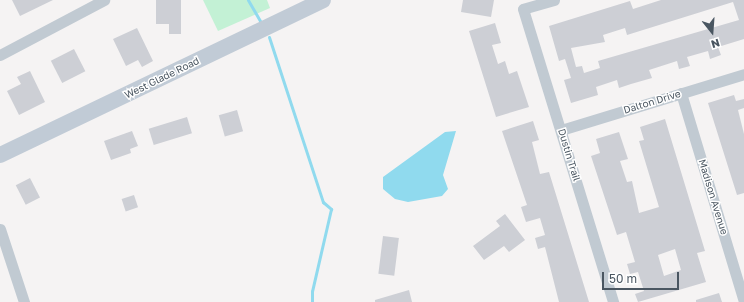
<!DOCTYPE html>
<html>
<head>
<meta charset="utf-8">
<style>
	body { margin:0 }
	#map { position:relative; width:744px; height:302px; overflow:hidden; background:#f5f3f3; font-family:"Golos Text",sans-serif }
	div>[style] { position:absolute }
	.green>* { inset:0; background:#c3f1d5 }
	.water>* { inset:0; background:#90daee }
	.stream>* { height:3px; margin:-1.5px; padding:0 1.5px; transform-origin:1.5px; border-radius:1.5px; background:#90daee }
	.building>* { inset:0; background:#cdcfd5; transform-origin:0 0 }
	.minor>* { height:11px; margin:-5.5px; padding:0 5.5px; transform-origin:5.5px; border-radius:5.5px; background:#c1cad2 }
	.secondary>* { height:16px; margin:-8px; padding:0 8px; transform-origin:8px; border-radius:8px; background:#c1cbd6 }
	span { translate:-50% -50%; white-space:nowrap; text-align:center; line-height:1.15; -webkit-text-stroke:3px #fff; paint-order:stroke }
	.street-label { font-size:10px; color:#4a5661 }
	.north { position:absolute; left:692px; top:12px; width:40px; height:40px; -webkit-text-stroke:3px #fff; paint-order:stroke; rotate:163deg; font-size:11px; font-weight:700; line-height:16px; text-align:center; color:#4a5661 }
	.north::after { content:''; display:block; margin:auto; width:14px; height:18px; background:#4a5661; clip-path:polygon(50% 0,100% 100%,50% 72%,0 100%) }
	.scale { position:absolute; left:602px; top:272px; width:77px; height:18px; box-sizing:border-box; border:2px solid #4a5661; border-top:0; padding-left:5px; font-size:12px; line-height:14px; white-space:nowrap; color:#4a5661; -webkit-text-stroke:3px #fff; paint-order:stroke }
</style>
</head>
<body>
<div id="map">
	<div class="green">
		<div style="clip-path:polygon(203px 0,267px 0,270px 8px,218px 31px)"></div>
	</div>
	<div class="water">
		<div style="clip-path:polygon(456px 131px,443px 175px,448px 189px,442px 196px,408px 202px,395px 199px,383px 189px,383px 177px,445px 132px)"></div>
	</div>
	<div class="stream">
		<div style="left:248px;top:0;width:24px;rotate:60deg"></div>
		<div style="left:269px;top:37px;width:174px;rotate:71.9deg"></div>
		<div style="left:323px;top:202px;width:11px;rotate:41deg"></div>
		<div style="left:331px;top:209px;width:84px;rotate:103deg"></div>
		<div style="left:312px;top:291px;width:11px;rotate:90deg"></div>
	</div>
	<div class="building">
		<div style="clip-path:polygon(12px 0,53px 0,20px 16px)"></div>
		<div style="clip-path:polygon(156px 0,181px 0,181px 34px,169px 34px,169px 24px,156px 24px)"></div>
		<div style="clip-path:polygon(463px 0,494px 0,491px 17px,461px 12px)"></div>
		<div style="clip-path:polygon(evenodd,661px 0,744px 0,744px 39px,718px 47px,721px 55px,710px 59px,708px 51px,687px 57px,690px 66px,679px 69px,677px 61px,649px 70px,652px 78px,631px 84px,619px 88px,617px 80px,596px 87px,598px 95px,571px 103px,564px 80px,571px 78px,565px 59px,559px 61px,549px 26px,630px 1px,633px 9px,661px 0,733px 2px,739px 20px,598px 61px,600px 68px,584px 73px,582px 66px,576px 67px,571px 48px,605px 42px,603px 35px,625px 28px,627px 35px,733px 2px)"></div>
		<div style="clip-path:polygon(495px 23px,501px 43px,492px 45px,498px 64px,505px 61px,509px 74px,517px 71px,529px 107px,496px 117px,469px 31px)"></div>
		<div style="clip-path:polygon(137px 28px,153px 61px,142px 67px,138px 60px,126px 66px,113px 39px)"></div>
		<div style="left:74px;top:49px;width:25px;height:26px;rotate:63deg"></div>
		<div style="clip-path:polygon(30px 71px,45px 102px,19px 115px,7px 91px,21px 84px,17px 77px)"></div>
		<div style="clip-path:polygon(734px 95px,736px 101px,744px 99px,744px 108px,738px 110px,744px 134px,744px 193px,737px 195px,708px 103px)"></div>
		<div style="left:237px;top:110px;width:22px;height:19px;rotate:74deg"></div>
		<div style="left:187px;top:117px;width:17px;height:40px;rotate:73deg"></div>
		<div style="clip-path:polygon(evenodd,665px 119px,705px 251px,697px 253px,706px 282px,638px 302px,635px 294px,644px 291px,638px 272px,630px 274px,627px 264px,635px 262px,626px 232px,617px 235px,591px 156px,600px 153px,596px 139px,619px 132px,628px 159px,620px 161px,627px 182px,632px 181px,639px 213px,659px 207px,639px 141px,644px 140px,640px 127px,665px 119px,675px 249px,681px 270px,664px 276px,658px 255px,675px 249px)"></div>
		<div style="clip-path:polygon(533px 121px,539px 140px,532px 142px,540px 174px,549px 172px,589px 302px,559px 302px,545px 247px,538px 249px,535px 238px,545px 235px,540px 218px,526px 222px,521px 207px,527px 205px,502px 131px)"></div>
		<div style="clip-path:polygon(132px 131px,138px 146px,130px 149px,131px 153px,111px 160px,104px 141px)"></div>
		<div style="left:30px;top:178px;width:22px;height:16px;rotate:63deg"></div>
		<div style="left:134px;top:195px;width:13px;height:13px;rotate:72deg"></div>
		<div style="clip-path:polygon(505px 214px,525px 240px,509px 252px,504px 246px,484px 260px,473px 246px,500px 226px,496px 221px)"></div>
		<div style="left:383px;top:236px;width:16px;height:38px;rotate:7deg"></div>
		<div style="clip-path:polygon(409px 290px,412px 302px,375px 302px,375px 300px)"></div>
		<div style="clip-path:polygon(719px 293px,722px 302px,696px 302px,696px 300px)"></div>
	</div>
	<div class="minor">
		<div style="left:554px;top:0;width:32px;rotate:164deg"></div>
		<div style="left:523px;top:9px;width:307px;rotate:72.9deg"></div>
		<div style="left:0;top:55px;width:118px;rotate:-27.9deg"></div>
		<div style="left:681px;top:93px;width:218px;rotate:73.2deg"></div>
		<div style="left:561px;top:130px;width:191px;rotate:-17deg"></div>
		<div style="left:0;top:229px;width:77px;rotate:71.8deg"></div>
	</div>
	<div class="secondary">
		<div style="left:0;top:155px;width:358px;rotate:-25.6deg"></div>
	</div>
	<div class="street-label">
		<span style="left:162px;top:78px;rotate:-26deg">West Glade Road</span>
		<span style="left:652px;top:102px;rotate:-17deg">Dalton Drive</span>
		<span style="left:569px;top:155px;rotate:73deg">Dustin Trail</span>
		<span style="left:713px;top:197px;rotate:73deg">Madison Avenue</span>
	</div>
	<div class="north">N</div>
	<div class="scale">50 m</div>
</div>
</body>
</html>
